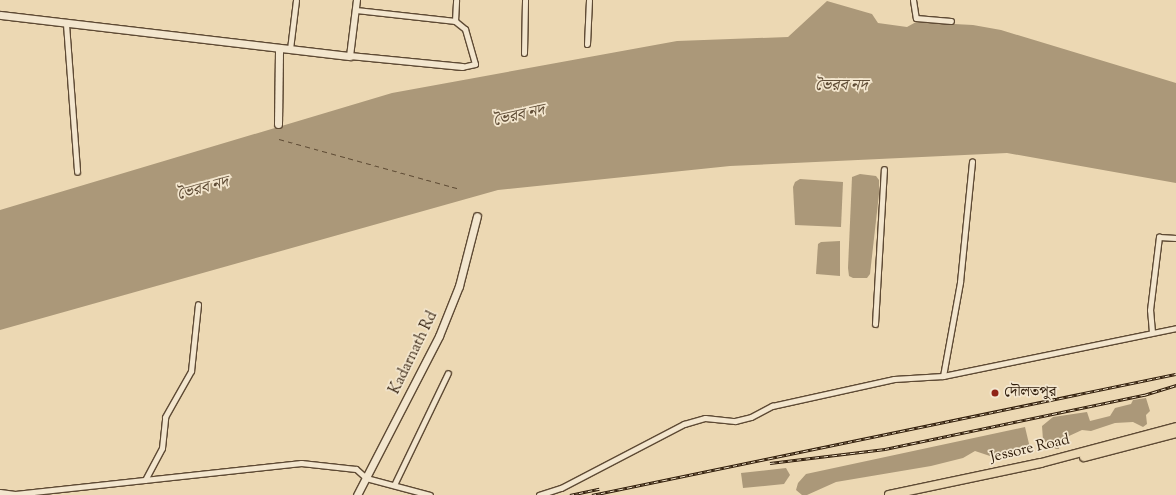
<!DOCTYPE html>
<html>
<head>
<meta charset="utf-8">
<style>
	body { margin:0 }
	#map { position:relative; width:1176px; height:495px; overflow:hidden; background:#ecd8b3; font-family:"Sorts Mill Goudy","Noto Serif Bengali",serif }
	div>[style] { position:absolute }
	.water>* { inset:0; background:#ab9879 }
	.ferry>* { height:1px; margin-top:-0.5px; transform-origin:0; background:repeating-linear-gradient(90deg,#604d36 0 5px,transparent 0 9px) }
	.roads { filter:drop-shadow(1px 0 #5e4a34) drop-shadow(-1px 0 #5e4a34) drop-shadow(0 1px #5e4a34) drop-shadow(0 -1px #5e4a34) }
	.minor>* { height:5px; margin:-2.5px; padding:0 2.5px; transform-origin:2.5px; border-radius:2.5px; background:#f3e6ce }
	.tertiary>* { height:6px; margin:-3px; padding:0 3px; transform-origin:3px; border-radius:3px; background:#f3e6ce }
	.secondary>* { height:7px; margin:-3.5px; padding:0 3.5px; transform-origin:3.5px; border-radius:3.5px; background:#f3e6ce }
	.trunk>* { height:8px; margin:-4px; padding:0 4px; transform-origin:4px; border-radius:4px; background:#ecd8b3 }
	.rail>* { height:3px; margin-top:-1.5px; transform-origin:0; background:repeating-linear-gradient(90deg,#f3e6ce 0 4.5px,#2e1b09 0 9px); box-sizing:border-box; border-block:1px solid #2e1b09 }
	.dots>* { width:11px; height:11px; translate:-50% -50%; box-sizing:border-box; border:2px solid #f3e6ce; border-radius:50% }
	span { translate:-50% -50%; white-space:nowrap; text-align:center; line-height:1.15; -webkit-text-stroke:3.5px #f3e6ce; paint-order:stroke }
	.street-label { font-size:15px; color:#2e1b09 }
	.poi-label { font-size:15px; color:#2e1b09 }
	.left { translate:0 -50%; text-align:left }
	.water-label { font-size:16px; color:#604d36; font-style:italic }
</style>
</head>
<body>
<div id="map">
	<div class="water">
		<div style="clip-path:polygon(827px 1px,872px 14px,878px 23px,907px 27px,916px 22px,973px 25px,1001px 30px,1176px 83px,1176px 183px,1007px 153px,730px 166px,498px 190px,0 330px,0 210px,392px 93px,677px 41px,788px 37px)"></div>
		<div style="clip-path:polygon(860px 174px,876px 176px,879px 180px,879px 194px,870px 274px,867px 278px,853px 278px,849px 276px,848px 268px,852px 177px)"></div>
		<div style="clip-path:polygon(800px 179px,843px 182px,841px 227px,795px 225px,793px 187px,795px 182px)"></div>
		<div style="clip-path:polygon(840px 241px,840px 276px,816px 274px,818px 244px,821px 242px)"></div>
		<div style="clip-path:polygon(1146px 398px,1150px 411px,1146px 415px,1147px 424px,1143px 427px,1133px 422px,1115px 423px,1091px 431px,1082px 430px,1069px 436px,1069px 439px,1059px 441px,1059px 449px,1056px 449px,1043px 440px,1042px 426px,1053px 417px,1087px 412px,1090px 421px,1110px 416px,1115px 408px,1131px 404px,1133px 400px)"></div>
		<div style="clip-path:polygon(1025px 427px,1030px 448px,990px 456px,975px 451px,963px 458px,931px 466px,836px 482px,807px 495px,802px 495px,796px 490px,798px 483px,806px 474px)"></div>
		<div style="clip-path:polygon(786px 468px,790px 475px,784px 484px,743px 488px,741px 473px)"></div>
	</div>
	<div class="ferry">
		<div style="left:279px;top:139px;width:188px;rotate:15.4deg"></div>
	</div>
	<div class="roads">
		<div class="minor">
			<div style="left:913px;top:0;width:18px;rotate:81deg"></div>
			<div style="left:916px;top:18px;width:35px;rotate:5deg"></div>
			<div style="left:356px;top:10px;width:100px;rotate:6.3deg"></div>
			<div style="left:455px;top:21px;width:21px;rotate:-87deg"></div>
			<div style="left:455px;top:21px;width:13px;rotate:39deg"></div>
			<div style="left:465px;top:29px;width:36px;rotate:74deg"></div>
			<div style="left:475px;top:64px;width:13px;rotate:167deg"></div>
			<div style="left:66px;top:24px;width:148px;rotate:85.7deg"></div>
			<div style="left:587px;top:44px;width:44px;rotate:-87.4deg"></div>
			<div style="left:290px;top:49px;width:49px;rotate:-83deg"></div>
			<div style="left:524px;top:53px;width:53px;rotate:-88.9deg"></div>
			<div style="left:875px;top:324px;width:155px;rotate:-86.7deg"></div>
			<div style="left:1152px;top:332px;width:22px;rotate:-95deg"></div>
			<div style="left:1150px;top:310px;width:74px;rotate:-83deg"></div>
			<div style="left:1159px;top:237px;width:17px;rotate:3deg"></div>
			<div style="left:943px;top:376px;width:96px;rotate:-79.7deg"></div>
			<div style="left:960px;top:282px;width:121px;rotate:-84.3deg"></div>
			<div style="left:145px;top:480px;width:36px;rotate:-62deg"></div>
			<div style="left:162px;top:448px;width:31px;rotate:-84deg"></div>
			<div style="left:165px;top:417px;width:53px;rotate:-60.5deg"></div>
			<div style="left:191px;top:371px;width:67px;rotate:-84deg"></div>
			<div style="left:394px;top:485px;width:124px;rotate:-64.3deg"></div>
			<div style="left:0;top:492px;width:15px;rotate:8deg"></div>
			<div style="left:15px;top:494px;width:288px;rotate:-6.2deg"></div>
			<div style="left:301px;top:463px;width:55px;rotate:6.2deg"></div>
			<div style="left:356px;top:469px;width:13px;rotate:42deg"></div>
			<div style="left:366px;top:478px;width:66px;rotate:14.9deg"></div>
			<div style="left:539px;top:495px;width:23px;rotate:-18deg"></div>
			<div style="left:561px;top:488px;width:139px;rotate:-27.5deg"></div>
			<div style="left:684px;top:424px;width:22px;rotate:-16deg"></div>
			<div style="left:705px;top:418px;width:30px;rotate:6deg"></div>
			<div style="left:735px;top:421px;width:16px;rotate:-14deg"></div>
			<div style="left:751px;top:417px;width:24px;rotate:-28deg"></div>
			<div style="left:772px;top:406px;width:125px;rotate:-12.5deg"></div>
			<div style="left:894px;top:379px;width:49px;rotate:-3.5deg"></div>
			<div style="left:943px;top:376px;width:238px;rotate:-11.6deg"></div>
		</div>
		<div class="tertiary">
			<div style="left:357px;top:0;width:56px;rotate:97.1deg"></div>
			<div style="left:350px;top:56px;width:113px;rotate:5.6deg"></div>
		</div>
		<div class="secondary">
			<div style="left:0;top:15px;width:352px;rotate:6.7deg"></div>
			<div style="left:278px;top:124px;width:76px;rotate:-89.2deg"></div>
			<div style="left:357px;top:495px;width:179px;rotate:-62.7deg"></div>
			<div style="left:439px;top:336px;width:54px;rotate:-68.2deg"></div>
			<div style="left:459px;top:286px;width:72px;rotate:-75.6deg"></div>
		</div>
		<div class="trunk">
			<div style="left:1084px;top:457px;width:95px;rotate:-14.6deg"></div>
			<div style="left:889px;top:495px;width:155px;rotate:-11.9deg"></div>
			<div style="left:1041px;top:463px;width:140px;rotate:-14.9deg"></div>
		</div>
	</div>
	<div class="rail">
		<div style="left:770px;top:463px;width:116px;rotate:-6.9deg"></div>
		<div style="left:885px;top:449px;width:265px;rotate:-11.8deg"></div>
		<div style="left:1144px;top:395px;width:34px;rotate:-17deg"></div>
		<div style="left:570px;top:495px;width:30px;rotate:-12deg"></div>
		<div style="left:592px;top:495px;width:596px;rotate:-11.71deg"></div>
	</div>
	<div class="dots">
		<div style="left:995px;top:393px;background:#8f2418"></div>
	</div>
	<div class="street-label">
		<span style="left:414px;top:353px;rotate:-64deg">Kadarnath Rd</span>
		<span style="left:1030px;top:449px;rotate:-13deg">Jessore Road</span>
	</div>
	<div class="poi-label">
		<span class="left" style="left:1004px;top:393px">দৌলতপুর</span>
	</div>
	<div class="water-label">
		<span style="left:841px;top:87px">ভৈরব নদ</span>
		<span style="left:519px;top:117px;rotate:-13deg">ভৈরব নদ</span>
		<span style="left:203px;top:190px;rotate:-15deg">ভৈরব নদ</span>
	</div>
</div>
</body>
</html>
